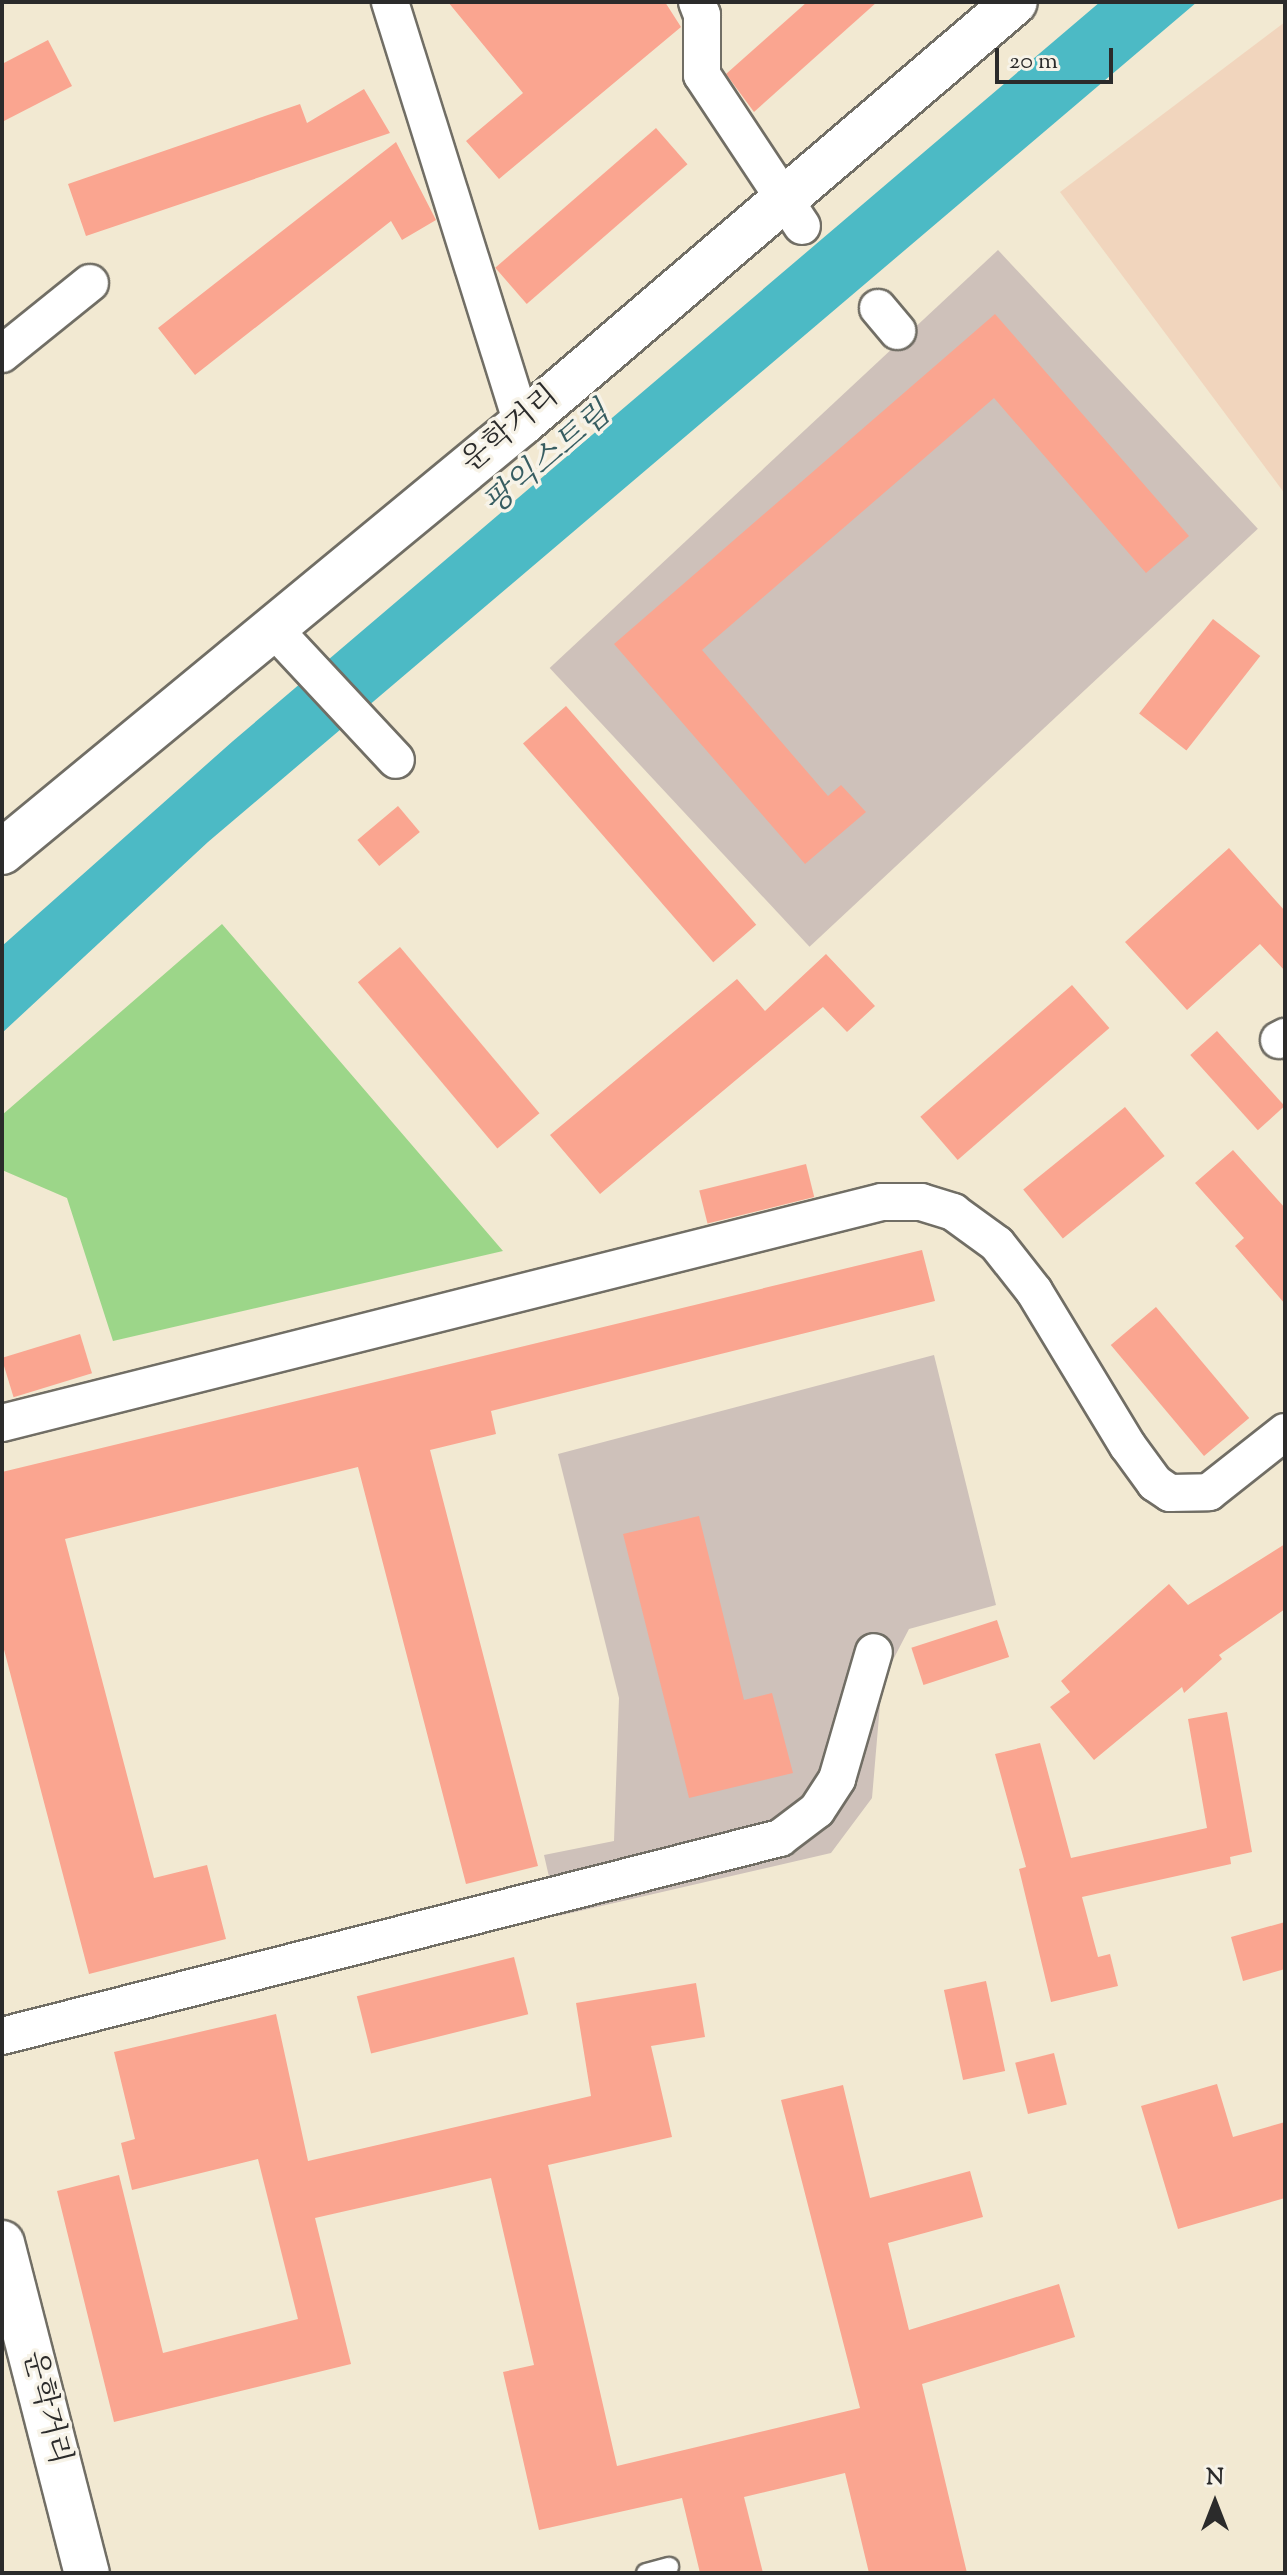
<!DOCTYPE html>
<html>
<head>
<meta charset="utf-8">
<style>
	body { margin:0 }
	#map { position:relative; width:1287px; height:2575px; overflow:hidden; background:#f2e9d2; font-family:"Sorts Mill Goudy","Noto Serif KR",serif }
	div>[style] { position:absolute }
	.built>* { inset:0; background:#f1d5bd }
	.industrial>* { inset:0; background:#cec1ba; transform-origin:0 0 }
	.green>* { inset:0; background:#9cd689 }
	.water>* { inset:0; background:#4cbac5 }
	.building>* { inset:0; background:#faa590; transform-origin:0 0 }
	.roads { filter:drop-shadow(2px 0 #716e65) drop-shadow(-2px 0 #716e65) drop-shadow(0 2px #716e65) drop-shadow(0 -2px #716e65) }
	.service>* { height:18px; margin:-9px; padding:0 9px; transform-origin:9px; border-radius:9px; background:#fff }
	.minor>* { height:36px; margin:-18px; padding:0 18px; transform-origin:18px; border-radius:18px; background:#fff }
	.secondary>* { height:44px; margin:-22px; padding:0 22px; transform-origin:22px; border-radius:22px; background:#fff }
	span { translate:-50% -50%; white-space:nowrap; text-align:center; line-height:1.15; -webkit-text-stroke:7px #f7f3e8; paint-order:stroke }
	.street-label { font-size:30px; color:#2b2b2b }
	.water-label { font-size:32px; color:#375d61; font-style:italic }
	.frame { position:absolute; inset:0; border:4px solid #2b2b2b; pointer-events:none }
	.north { position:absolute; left:1175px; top:2463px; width:80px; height:80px; -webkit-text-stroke:6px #f7f3e8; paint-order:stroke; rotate:0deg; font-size:22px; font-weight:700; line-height:32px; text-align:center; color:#2b2b2b }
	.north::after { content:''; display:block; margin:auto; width:28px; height:36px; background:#2b2b2b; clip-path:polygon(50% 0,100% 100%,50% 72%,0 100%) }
	.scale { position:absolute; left:995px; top:48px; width:118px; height:36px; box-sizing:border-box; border:4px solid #2b2b2b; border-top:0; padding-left:10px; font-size:24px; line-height:28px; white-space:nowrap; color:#2b2b2b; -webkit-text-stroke:6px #f7f3e8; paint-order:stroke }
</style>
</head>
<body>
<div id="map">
	<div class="built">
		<div style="clip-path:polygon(1285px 22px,1285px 494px,1060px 192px)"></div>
	</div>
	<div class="industrial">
		<div style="left:998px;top:250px;width:381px;height:613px;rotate:47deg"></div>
		<div style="clip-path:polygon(934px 1355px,996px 1605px,909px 1629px,882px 1681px,872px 1798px,831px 1853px,558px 1916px,544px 1855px,614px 1841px,619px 1698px,558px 1454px)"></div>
	</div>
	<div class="green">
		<div style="clip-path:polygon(222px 924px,503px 1251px,113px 1341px,67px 1198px,2px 1170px,2px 1115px)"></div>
	</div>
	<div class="water">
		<div style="clip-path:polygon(1100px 2px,1197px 2px,208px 842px,2px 1033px,2px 946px,233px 741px)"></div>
	</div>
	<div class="building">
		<div style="clip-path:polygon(448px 2px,665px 2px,681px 27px,499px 179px,466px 141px,523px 93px)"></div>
		<div style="clip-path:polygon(807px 2px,877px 2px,754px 112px,726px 74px)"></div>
		<div style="clip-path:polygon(48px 40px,72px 86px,2px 122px,2px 64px)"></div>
		<div style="clip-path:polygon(364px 89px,390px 133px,86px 236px,68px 184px,300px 104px,307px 123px)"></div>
		<div style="left:656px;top:128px;width:48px;height:213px;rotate:49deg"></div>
		<div style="clip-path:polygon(396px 142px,436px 220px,402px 240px,391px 221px,195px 375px,158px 328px)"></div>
		<div style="clip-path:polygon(995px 314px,1189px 536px,1146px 573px,994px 398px,702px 650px,828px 796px,841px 785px,866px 812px,805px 864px,614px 644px)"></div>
		<div style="left:1213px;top:619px;width:60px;height:120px;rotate:38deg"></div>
		<div style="left:566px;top:706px;width:290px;height:57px;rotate:49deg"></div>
		<div style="left:398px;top:806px;width:34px;height:53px;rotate:50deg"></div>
		<div style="clip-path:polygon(1229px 848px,1285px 911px,1285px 971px,1260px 944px,1187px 1010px,1125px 942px)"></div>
		<div style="left:400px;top:947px;width:217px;height:55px;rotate:50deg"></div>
		<div style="clip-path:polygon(826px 954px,875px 1006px,847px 1032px,823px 1007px,600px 1194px,550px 1135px,737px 979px,765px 1011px)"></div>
		<div style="left:1072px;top:985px;width:57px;height:201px;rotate:49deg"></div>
		<div style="left:1217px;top:1031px;width:101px;height:36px;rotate:48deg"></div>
		<div style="left:1125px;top:1107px;width:63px;height:131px;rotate:51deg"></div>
		<div style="clip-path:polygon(1233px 1150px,1285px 1208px,1285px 1304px,1235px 1246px,1244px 1238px,1195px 1183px)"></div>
		<div style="left:806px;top:1164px;width:34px;height:110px;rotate:76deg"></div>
		<div style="clip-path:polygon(922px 1250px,935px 1301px,491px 1411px,496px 1434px,430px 1450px,538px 1866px,466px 1884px,358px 1467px,65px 1539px,154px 1878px,207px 1865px,226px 1939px,89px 1974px,2px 1642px,2px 1472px)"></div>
		<div style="left:1156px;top:1307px;width:145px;height:59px;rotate:50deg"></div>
		<div style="left:80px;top:1334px;width:41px;height:82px;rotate:73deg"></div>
		<div style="clip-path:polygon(699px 1516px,744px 1700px,772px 1693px,793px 1773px,689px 1798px,623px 1534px)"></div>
		<div style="clip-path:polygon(1285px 1544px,1285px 1609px,1219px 1655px,1222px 1659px,1184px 1693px,1182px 1687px,1094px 1760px,1050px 1707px,1070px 1692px,1061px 1681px,1169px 1584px,1188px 1605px)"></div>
		<div style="left:997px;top:1620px;width:39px;height:90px;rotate:72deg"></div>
		<div style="clip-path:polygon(1227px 1712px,1252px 1852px,1230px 1857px,1231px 1864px,1082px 1897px,1098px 1957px,1110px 1954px,1118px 1986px,1051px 2002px,1019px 1869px,1026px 1867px,995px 1754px,1040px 1743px,1071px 1858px,1207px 1828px,1188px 1719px)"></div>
		<div style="clip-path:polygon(1285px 1922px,1285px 1969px,1243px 1981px,1231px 1937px)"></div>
		<div style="left:514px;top:1957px;width:59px;height:162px;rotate:76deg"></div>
		<div style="left:986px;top:1981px;width:92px;height:43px;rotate:78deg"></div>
		<div style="clip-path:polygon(696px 1983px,705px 2037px,651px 2046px,672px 2137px,548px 2165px,617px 2466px,860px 2408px,781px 2100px,843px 2085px,870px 2198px,970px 2171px,983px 2217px,888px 2243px,909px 2330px,1059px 2284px,1075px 2337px,922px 2384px,967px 2573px,869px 2573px,845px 2473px,744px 2497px,763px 2573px,700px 2573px,682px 2498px,539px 2530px,503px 2372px,534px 2365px,491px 2178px,315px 2218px,351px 2364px,114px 2422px,57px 2191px,119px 2175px,163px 2353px,298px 2319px,258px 2159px,132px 2190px,121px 2143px,135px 2139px,114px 2052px,276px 2014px,308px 2161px,591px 2096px,576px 2003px)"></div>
		<div style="left:1054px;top:2053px;width:53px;height:40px;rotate:76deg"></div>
		<div style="clip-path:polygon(1217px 2084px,1233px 2137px,1285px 2122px,1285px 2198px,1178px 2229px,1141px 2106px)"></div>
	</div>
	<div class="roads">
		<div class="service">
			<div style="left:646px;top:2573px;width:24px;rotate:-15deg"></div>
		</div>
		<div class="minor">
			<div style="left:390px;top:2px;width:441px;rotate:72.6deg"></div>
			<div style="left:697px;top:2px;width:14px;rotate:69deg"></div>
			<div style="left:702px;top:15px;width:60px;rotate:90deg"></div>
			<div style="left:702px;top:75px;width:181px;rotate:56.5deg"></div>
			<div style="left:878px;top:308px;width:30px;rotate:50deg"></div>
			<div style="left:2px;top:354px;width:113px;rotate:-38.9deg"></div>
			<div style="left:271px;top:626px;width:183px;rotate:47deg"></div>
			<div style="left:1279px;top:1040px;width:7px;rotate:-27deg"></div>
			<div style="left:2px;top:1423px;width:907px;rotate:-14.1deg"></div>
			<div style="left:882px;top:1202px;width:39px"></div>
			<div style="left:921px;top:1202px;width:34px;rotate:17deg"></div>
			<div style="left:953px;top:1212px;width:54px;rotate:36deg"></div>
			<div style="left:997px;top:1244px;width:60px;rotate:51.8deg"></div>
			<div style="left:1034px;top:1291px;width:181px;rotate:58.8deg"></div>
			<div style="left:1128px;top:1446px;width:46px;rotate:53.9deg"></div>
			<div style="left:1155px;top:1483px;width:18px;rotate:34deg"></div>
			<div style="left:1170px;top:1493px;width:39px;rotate:-1deg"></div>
			<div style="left:1209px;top:1492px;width:97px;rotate:-38.3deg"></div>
			<div style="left:2px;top:2036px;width:803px;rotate:-14.28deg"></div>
			<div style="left:780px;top:1838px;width:46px;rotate:-37.1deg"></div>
			<div style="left:817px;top:1810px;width:37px;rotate:-57deg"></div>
			<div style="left:837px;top:1779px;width:132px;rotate:-73.8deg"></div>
		</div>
		<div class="secondary">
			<div style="left:2px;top:852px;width:674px;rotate:-39.52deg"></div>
			<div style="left:522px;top:423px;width:648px;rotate:-40.5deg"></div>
			<div style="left:2px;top:2243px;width:341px;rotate:75.6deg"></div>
		</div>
	</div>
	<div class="street-label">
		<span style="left:511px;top:430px;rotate:-40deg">운학거리</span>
		<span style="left:45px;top:2408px;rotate:76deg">운학거리</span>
	</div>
	<div class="water-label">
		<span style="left:548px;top:460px;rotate:-40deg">팡익스트림</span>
	</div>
	<div class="frame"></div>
	<div class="north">N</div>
	<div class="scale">20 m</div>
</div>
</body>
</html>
